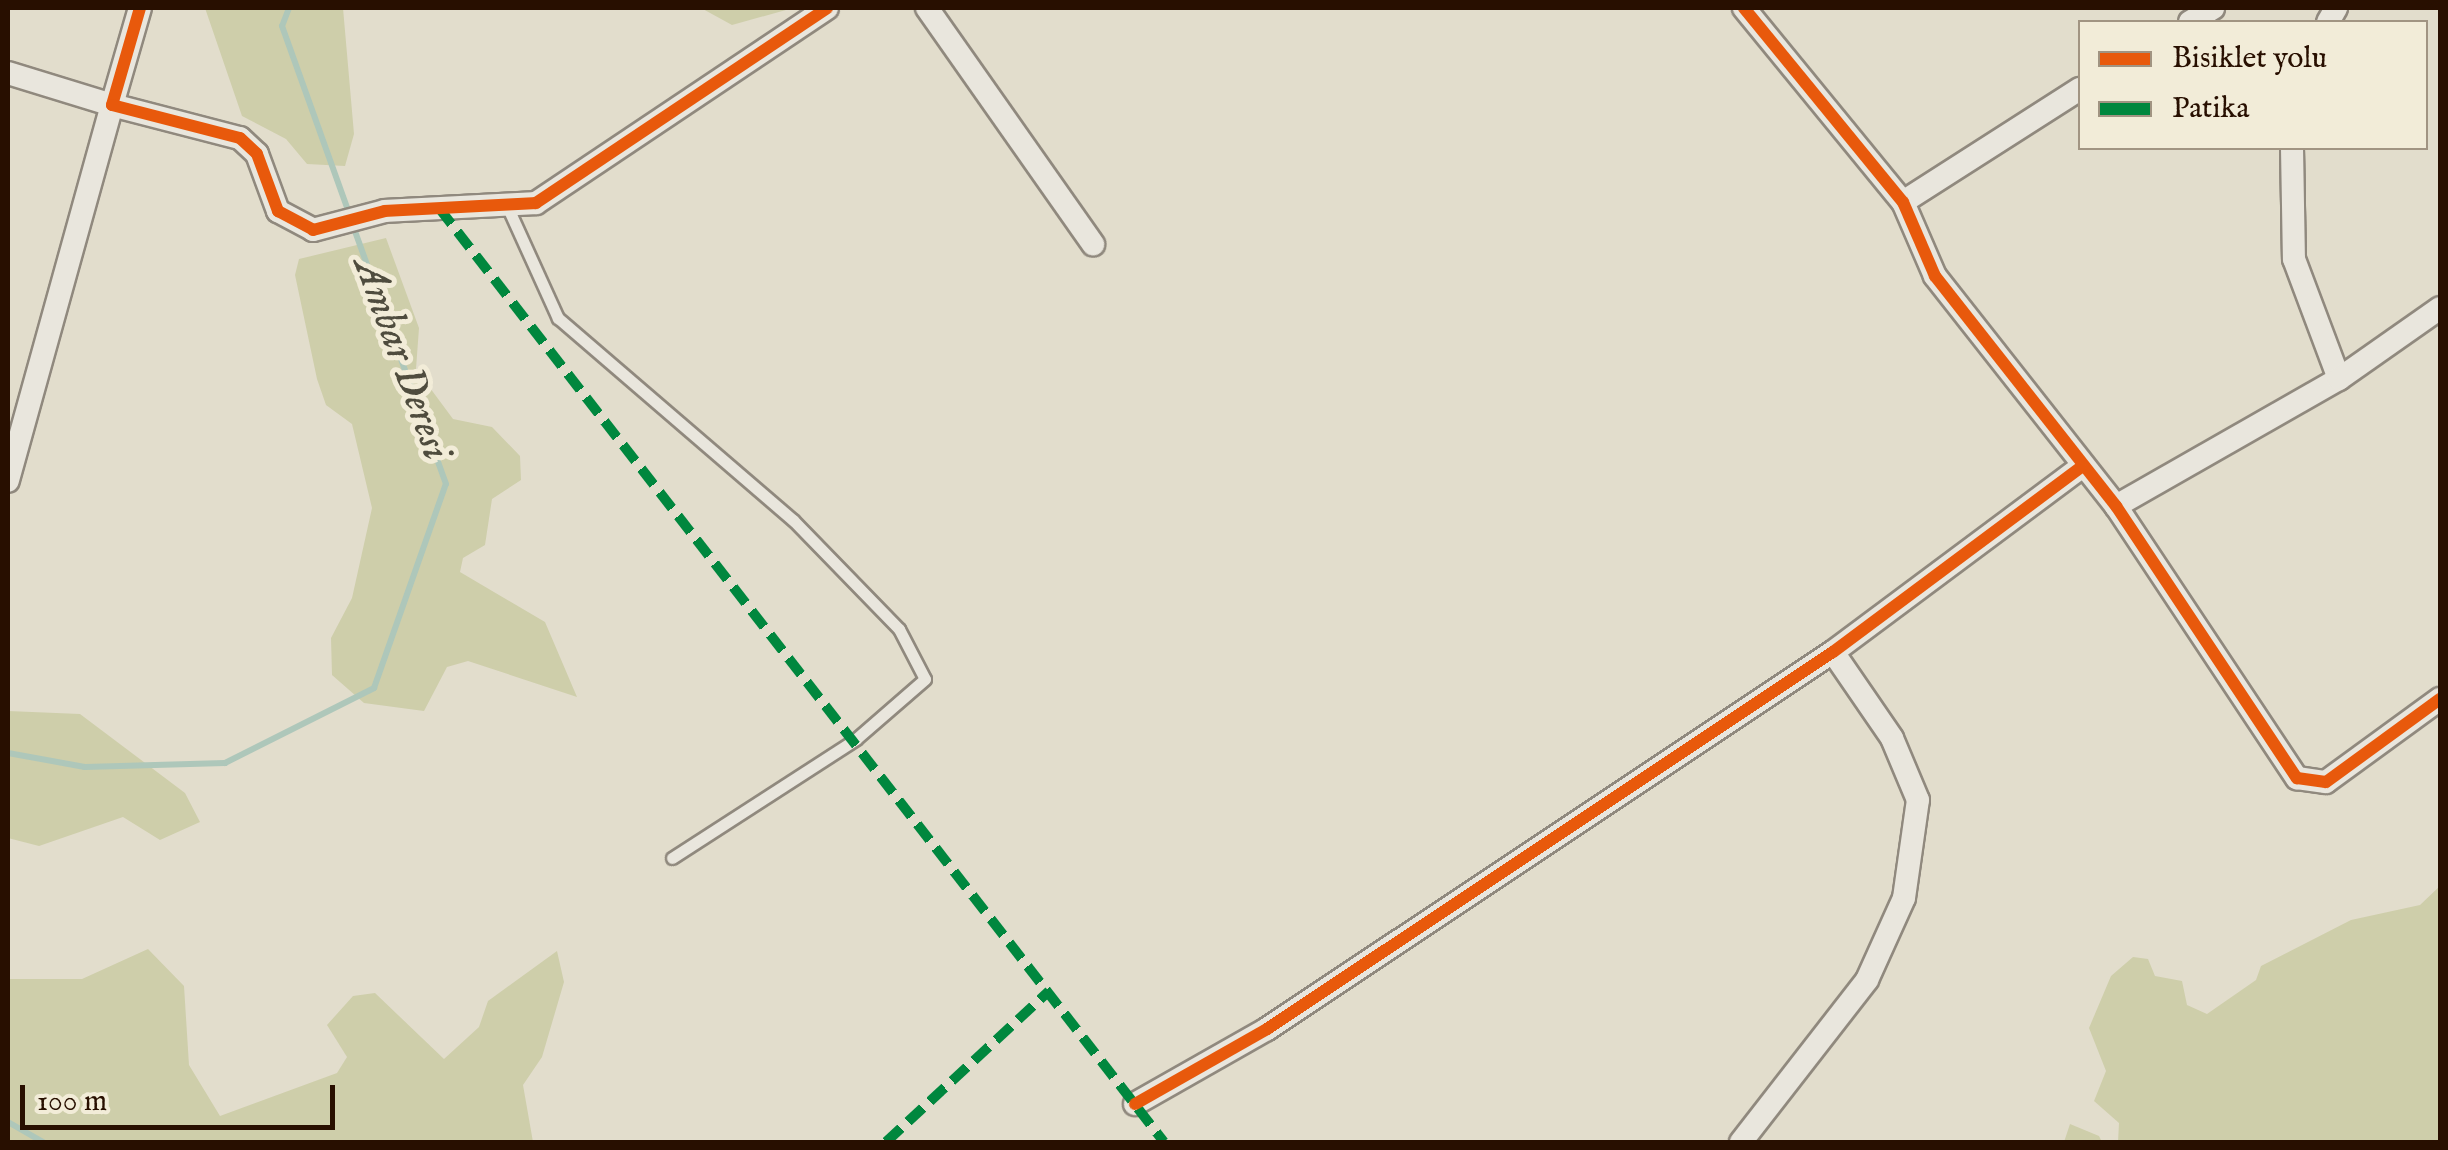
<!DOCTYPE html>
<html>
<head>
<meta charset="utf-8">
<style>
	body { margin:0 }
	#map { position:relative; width:2448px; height:1150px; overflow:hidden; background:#e2ddcc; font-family:"IM FELL English",serif }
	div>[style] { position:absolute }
	.green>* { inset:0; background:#ceceaa }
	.stream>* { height:6px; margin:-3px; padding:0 3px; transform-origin:3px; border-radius:3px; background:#aec7ba }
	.roads { filter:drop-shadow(2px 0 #90897e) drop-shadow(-2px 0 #90897e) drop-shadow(0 2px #90897e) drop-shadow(0 -2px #90897e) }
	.lane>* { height:11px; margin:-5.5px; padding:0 5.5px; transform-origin:5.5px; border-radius:5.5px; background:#e9e6dd }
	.street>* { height:22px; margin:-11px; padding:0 11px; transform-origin:11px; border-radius:11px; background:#e9e6dd }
	.quiet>* { height:10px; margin-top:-5px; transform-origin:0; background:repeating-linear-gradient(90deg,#00873e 0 20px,transparent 0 30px) }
	.cycleway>* { height:12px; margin:-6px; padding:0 6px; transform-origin:6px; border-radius:6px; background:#e8590c }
	span { translate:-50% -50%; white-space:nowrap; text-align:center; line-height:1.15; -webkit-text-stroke:10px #f2ecd8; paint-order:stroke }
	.water-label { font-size:42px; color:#4f4c3e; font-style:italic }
	.frame { position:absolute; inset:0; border:10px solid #280f00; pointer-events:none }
	.legend { position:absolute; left:2078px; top:20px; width:350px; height:130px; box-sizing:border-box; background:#f2ecd8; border:2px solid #a19482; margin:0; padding:12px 18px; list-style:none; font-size:30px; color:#280f00 }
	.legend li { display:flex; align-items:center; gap:20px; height:50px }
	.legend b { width:50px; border:2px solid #a19482 }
	.scale { position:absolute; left:20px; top:1085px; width:315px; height:45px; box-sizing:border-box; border:5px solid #280f00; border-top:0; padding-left:12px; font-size:30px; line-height:35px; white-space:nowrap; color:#280f00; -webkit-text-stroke:8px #f2ecd8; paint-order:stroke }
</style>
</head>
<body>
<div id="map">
	<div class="green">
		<div style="clip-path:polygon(205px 8px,343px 8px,354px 134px,345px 166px,307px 164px,286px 139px,242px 116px)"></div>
		<div style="clip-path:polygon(701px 8px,793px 8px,732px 25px)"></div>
		<div style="clip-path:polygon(386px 238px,419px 328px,416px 369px,453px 419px,492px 427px,520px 456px,521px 480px,492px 499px,485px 545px,463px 558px,460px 572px,545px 622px,577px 697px,468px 661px,447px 667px,424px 711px,364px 703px,332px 675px,331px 638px,352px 598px,372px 508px,352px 424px,326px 405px,317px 379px,295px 275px,299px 259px)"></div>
		<div style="clip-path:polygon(8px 711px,80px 714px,185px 793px,200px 822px,160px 840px,123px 817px,39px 846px,8px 838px)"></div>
		<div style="clip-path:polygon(2440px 886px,2440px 1142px,2118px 1142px,2119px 1123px,2094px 1101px,2106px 1071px,2089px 1028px,2111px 976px,2133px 957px,2148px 959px,2155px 976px,2182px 981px,2187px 1005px,2207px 1014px,2256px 980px,2261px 966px,2351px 920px,2420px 905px)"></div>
		<div style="clip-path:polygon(148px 949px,184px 986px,189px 1065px,220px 1116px,337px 1073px,347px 1057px,327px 1025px,353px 996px,375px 993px,444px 1059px,479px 1027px,488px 1001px,557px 951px,564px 982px,542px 1057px,523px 1085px,533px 1142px,8px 1142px,8px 979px,82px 979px)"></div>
		<div style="clip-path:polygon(2070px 1124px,2099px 1136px,2102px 1142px,2064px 1142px)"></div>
	</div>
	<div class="stream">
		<div style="left:289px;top:8px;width:19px;rotate:111deg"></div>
		<div style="left:282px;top:26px;width:199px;rotate:70.3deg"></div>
		<div style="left:8px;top:753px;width:78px;rotate:10.3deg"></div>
		<div style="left:85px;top:767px;width:140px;rotate:-1.6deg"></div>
		<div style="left:225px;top:763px;width:167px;rotate:-26.7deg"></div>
		<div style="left:374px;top:688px;width:216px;rotate:-70.6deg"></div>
		<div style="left:446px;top:484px;width:275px;rotate:-109.8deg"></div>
		<div style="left:8px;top:1122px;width:40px;rotate:29.7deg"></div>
	</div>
	<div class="roads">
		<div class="lane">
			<div style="left:508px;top:208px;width:121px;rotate:65.6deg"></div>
			<div style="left:558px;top:318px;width:310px;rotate:40.7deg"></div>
			<div style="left:793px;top:520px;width:152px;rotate:45.8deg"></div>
			<div style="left:899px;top:629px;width:56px;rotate:62.5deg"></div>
			<div style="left:925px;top:679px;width:91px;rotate:139deg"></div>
			<div style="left:856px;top:739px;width:219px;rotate:147.1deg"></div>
		</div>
		<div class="street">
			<div style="left:140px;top:8px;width:101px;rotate:106.1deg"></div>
			<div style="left:112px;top:105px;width:132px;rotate:14.5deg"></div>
			<div style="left:240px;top:138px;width:23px;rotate:43deg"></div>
			<div style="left:257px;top:154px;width:61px;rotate:69.8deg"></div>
			<div style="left:278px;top:211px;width:40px;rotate:28deg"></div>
			<div style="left:313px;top:230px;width:74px;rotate:-14.8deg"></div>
			<div style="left:385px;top:211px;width:151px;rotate:-3deg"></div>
			<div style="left:536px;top:203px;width:350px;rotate:-33.8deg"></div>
			<div style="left:927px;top:8px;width:289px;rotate:54.9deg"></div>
			<div style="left:1744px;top:8px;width:251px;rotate:50.7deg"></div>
			<div style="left:1903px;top:202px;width:81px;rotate:66.6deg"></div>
			<div style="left:1935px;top:276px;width:293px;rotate:51.8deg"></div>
			<div style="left:2116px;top:506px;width:327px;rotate:56.4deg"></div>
			<div style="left:2297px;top:778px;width:29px;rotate:8deg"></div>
			<div style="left:2326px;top:782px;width:141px;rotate:-36.1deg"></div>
			<div style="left:2190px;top:22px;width:27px;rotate:-31deg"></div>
			<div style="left:2328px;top:22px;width:16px;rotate:-60deg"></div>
			<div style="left:8px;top:73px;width:109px;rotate:17.1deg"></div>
			<div style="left:112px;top:105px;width:390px;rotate:105.5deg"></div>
			<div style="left:2292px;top:148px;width:111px;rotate:89deg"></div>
			<div style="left:2294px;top:259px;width:128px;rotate:69.4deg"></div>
			<div style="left:1903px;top:202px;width:210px;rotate:-32.6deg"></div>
			<div style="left:2116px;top:506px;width:257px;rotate:-29.7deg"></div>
			<div style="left:2339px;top:379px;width:123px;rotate:-35.1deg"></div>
			<div style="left:1135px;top:1104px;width:152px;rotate:-29.6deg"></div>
			<div style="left:1267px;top:1029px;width:680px;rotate:-33.67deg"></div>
			<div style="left:1833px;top:652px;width:308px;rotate:-36.7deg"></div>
			<div style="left:1741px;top:1142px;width:205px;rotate:-52.1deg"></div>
			<div style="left:1867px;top:980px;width:90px;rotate:-65.7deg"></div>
			<div style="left:1904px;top:898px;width:99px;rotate:-81.9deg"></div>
			<div style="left:1918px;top:800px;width:67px;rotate:-112.8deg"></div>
			<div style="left:1892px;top:738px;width:104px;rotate:-124.5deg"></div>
		</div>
	</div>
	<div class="quiet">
		<div style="left:439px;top:208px;width:1182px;rotate:52.18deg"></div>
		<div style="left:886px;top:1142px;width:222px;rotate:-42.8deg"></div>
	</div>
	<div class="cycleway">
		<div style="left:140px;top:8px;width:101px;rotate:106.1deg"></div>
		<div style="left:112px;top:105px;width:132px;rotate:14.5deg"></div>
		<div style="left:240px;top:138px;width:23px;rotate:43deg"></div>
		<div style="left:257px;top:154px;width:61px;rotate:69.8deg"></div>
		<div style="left:278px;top:211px;width:40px;rotate:28deg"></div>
		<div style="left:313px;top:230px;width:74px;rotate:-14.8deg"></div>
		<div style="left:385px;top:211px;width:151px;rotate:-3deg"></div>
		<div style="left:536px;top:203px;width:350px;rotate:-33.8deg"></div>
		<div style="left:1744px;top:8px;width:251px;rotate:50.7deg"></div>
		<div style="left:1903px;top:202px;width:81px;rotate:66.6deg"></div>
		<div style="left:1935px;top:276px;width:293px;rotate:51.8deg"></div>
		<div style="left:2116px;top:506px;width:327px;rotate:56.4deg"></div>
		<div style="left:2297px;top:778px;width:29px;rotate:8deg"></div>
		<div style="left:2326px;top:782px;width:141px;rotate:-36.1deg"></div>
		<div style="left:1135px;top:1104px;width:152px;rotate:-29.6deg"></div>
		<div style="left:1267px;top:1029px;width:680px;rotate:-33.67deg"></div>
		<div style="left:1833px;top:652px;width:308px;rotate:-36.7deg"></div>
	</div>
	<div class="water-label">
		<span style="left:401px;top:359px;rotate:70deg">Ambar Deresi</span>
	</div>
	<div class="frame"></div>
	<ul class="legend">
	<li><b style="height:12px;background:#e8590c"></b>Bisiklet yolu</li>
	<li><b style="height:12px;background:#00873e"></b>Patika</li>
	</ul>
	<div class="scale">100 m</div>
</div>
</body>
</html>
